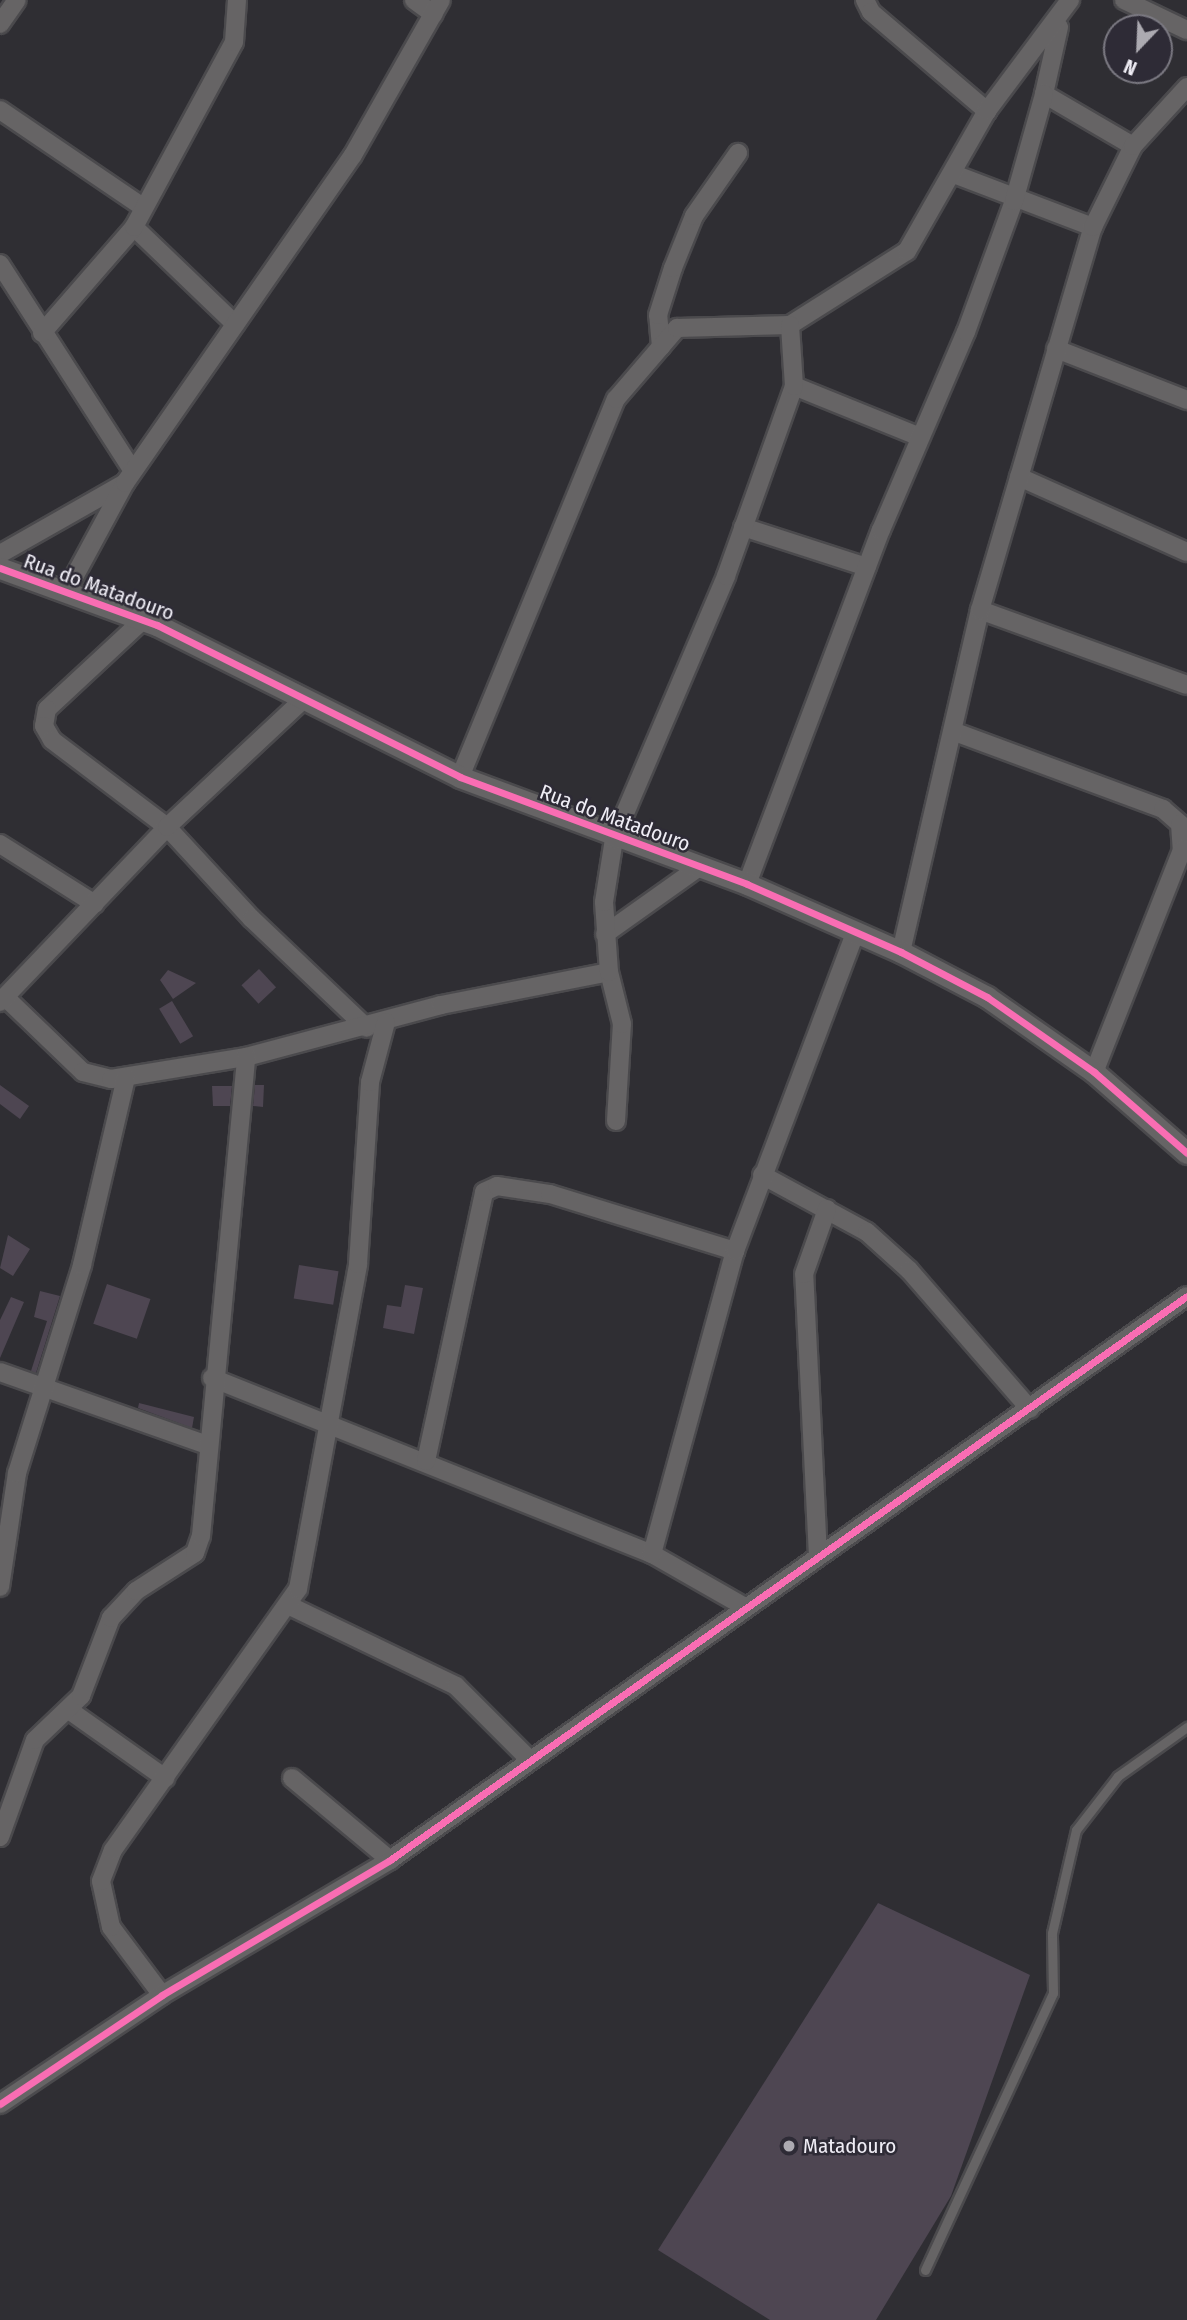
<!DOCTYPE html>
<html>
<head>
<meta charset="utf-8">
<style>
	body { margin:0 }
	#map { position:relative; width:1187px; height:2320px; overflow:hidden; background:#2f2e33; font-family:"Fira Sans Condensed",sans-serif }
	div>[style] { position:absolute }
	.building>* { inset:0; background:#4e4652; transform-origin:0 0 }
	.roads { filter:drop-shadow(2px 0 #4b4a4d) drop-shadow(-2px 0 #4b4a4d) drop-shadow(0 2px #4b4a4d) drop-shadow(0 -2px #4b4a4d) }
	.service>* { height:9px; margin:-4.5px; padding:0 4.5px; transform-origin:4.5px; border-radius:4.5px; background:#666465 }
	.minor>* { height:18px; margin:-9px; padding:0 9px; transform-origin:9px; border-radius:9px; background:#666465 }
	.tertiary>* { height:21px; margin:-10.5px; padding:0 10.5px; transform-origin:10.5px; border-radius:10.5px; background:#666465 }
	.cycleway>* { height:7px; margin:-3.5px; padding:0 3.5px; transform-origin:3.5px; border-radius:3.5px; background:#f96db3 }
	.dots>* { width:19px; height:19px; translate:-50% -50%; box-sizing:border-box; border:4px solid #2e2b36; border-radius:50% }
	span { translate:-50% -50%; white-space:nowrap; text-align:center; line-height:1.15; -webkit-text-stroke:5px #2e2b36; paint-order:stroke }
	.street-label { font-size:21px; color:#efedf5 }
	.poi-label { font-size:21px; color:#efedf5 }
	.left { translate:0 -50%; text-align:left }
	.north { position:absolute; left:1103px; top:14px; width:70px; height:70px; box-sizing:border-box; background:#2e2b36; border:2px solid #7b7982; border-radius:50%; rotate:203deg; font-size:19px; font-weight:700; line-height:28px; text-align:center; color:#efedf5 }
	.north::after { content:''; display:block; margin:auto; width:24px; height:32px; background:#acaab1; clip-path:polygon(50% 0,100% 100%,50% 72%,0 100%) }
</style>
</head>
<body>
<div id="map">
	<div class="building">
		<div style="left:259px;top:969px;width:25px;height:24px;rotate:47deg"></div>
		<div style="clip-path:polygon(168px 970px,196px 983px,173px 999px,160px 980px)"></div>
		<div style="left:172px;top:1001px;width:41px;height:15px;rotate:59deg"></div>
		<div style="clip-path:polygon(0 1085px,29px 1106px,20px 1119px,0 1104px)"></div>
		<div style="clip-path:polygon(255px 1085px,264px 1085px,263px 1107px,253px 1106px)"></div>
		<div style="clip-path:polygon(212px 1086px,232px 1086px,230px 1106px,213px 1106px)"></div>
		<div style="clip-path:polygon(8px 1235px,30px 1249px,13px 1276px,0 1268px)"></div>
		<div style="left:299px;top:1265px;width:40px;height:34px;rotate:9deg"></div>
		<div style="left:107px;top:1284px;width:46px;height:42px;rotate:19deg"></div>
		<div style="clip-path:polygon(405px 1285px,423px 1288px,414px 1334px,383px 1328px,387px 1305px,401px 1307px)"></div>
		<div style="clip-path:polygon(40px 1291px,60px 1296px,36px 1373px,31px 1371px,47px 1321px,34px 1317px)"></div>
		<div style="clip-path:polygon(11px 1297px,24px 1302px,0 1358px,0 1320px)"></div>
		<div style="clip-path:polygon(139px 1403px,194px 1417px,192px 1428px,138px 1408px)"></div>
		<div style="clip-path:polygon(878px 1903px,1030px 1975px,951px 2196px,876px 2320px,770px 2320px,658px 2250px)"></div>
	</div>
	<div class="roads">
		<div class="service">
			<div style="left:925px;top:2270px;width:305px;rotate:-65.2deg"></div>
			<div style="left:1053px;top:1993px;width:60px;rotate:-91deg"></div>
			<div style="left:1052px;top:1933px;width:106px;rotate:-76.9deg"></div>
			<div style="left:1076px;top:1830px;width:68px;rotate:-52.1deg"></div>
			<div style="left:1118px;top:1776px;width:85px;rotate:-35.4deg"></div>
		</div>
		<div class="minor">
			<div style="left:414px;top:0;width:24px;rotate:36deg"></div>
			<div style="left:865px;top:0;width:13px;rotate:63deg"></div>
			<div style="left:871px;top:12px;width:153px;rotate:40.5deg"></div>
			<div style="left:1124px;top:0;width:70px;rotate:25.5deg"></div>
			<div style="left:0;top:24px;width:29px;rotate:-55deg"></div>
			<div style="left:1059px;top:27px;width:69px;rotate:102.6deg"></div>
			<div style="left:1044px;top:94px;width:103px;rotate:30.3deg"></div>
			<div style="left:0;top:110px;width:171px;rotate:34.2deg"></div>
			<div style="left:954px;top:174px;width:149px;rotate:20.9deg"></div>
			<div style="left:134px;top:227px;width:140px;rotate:43.8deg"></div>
			<div style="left:0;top:264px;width:245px;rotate:57.3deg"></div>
			<div style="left:42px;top:333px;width:140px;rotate:-49deg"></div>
			<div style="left:134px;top:227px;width:210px;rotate:-61.6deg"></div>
			<div style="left:234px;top:42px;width:42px;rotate:-85.9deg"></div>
			<div style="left:661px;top:347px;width:32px;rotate:-95deg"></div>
			<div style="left:658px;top:315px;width:49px;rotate:-72.3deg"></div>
			<div style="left:673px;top:268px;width:56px;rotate:-68deg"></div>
			<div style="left:694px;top:216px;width:77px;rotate:-55.1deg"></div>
			<div style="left:1056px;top:349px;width:141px;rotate:21.3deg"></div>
			<div style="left:794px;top:386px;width:134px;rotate:22deg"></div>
			<div style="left:1019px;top:477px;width:184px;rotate:24.1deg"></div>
			<div style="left:743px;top:527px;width:130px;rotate:17.9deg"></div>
			<div style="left:0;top:554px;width:144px;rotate:-29.6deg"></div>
			<div style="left:66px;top:592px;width:124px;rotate:-61.6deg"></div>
			<div style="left:125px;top:483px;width:399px;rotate:-55.2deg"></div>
			<div style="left:353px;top:155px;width:178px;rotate:-60.4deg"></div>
			<div style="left:980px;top:610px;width:220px;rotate:19.9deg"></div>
			<div style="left:144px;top:619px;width:132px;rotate:137.1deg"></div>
			<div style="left:47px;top:709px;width:17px;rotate:100deg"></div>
			<div style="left:44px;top:726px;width:16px;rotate:60deg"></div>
			<div style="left:52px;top:740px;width:144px;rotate:37.1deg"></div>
			<div style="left:167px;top:827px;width:125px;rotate:47.3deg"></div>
			<div style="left:252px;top:919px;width:158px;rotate:43.5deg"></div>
			<div style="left:955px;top:732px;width:222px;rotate:20.3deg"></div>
			<div style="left:1163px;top:809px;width:23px;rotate:41deg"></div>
			<div style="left:1180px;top:824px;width:26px;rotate:86deg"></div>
			<div style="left:1182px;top:850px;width:239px;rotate:111.6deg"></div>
			<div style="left:460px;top:777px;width:409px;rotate:-67.6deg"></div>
			<div style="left:616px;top:399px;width:94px;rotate:-49.3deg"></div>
			<div style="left:677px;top:328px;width:113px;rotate:-1.5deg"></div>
			<div style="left:790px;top:325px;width:138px;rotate:-32.3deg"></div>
			<div style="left:907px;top:251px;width:161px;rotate:-60.3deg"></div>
			<div style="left:987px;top:111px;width:139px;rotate:-53.2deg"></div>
			<div style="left:0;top:844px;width:112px;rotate:32.3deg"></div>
			<div style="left:747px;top:884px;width:379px;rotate:-69.3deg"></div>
			<div style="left:881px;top:530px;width:215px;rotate:-66.8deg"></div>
			<div style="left:966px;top:332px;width:140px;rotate:-69.9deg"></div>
			<div style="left:1014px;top:201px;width:111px;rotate:-74.3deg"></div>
			<div style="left:605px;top:934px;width:114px;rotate:-35.4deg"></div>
			<div style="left:901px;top:952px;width:351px;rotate:-77deg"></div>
			<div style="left:980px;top:610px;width:399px;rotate:-73.6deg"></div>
			<div style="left:1093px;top:227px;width:90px;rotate:-63.7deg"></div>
			<div style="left:1133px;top:146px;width:80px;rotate:-47.5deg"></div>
			<div style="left:5px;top:997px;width:108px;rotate:43.9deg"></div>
			<div style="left:83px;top:1072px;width:29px;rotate:14deg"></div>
			<div style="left:111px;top:1079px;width:137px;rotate:-9.3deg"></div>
			<div style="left:246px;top:1057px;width:202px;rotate:-14.9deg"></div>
			<div style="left:441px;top:1005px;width:171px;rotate:-11.1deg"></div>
			<div style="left:0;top:1002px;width:242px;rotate:-46.3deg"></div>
			<div style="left:167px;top:827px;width:187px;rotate:-43.1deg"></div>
			<div style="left:616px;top:1121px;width:97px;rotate:-86.5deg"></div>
			<div style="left:622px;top:1024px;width:54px;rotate:-104deg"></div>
			<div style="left:609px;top:972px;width:70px;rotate:-94.1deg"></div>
			<div style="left:604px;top:902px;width:64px;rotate:-81deg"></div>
			<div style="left:614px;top:839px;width:286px;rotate:-66.9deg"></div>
			<div style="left:726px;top:576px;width:202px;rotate:-70.3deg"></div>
			<div style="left:794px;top:386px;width:61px;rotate:-93.8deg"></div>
			<div style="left:762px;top:1175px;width:119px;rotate:28.5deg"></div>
			<div style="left:867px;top:1232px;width:57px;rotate:42.1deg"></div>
			<div style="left:909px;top:1270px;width:184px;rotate:49deg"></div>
			<div style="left:0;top:1372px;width:219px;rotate:19.4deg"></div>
			<div style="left:212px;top:1378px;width:474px;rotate:21.8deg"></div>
			<div style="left:652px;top:1554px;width:105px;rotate:29.7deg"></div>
			<div style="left:426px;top:1461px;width:275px;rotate:-77.8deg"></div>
			<div style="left:484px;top:1192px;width:14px;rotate:-25deg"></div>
			<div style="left:497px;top:1186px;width:54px;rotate:8.6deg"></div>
			<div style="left:550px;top:1194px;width:194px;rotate:17.1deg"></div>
			<div style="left:652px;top:1554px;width:314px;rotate:-74.7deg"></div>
			<div style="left:735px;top:1251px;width:340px;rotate:-69.3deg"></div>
			<div style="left:818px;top:1556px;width:282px;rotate:-92.8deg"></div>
			<div style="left:804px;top:1274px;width:69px;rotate:-70.5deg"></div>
			<div style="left:0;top:1587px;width:115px;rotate:-81.5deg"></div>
			<div style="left:17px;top:1473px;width:218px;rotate:-72.6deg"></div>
			<div style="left:82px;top:1265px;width:193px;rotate:-76.8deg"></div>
			<div style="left:290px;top:1606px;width:184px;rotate:25.7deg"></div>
			<div style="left:456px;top:1686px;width:105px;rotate:45deg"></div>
			<div style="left:69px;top:1710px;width:118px;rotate:35.3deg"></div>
			<div style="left:292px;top:1778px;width:128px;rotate:39.9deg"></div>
			<div style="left:0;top:1837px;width:103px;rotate:-70.2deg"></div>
			<div style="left:35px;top:1740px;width:64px;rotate:-43.7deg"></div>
			<div style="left:81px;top:1696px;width:84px;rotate:-69deg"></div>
			<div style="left:111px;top:1618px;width:37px;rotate:-47deg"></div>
			<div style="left:136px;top:1591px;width:70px;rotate:-32.8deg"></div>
			<div style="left:195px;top:1553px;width:18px;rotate:-71deg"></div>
			<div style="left:201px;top:1536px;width:481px;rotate:-84.6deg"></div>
			<div style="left:162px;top:1995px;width:85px;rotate:-126.9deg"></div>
			<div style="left:111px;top:1927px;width:47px;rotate:-102.3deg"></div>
			<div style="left:101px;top:1881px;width:33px;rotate:-69deg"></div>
			<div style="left:113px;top:1850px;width:320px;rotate:-54.7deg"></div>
			<div style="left:298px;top:1589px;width:330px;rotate:-79.5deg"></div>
			<div style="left:358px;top:1264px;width:182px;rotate:-86.2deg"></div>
			<div style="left:370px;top:1082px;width:62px;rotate:-75.1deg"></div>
			<div style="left:0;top:2104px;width:195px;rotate:-33.9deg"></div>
			<div style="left:162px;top:1995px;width:265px;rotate:-30.6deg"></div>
			<div style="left:390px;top:1860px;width:976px;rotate:-35.29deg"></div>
		</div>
		<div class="tertiary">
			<div style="left:0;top:568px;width:167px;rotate:20deg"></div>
			<div style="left:157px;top:625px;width:339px;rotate:26.6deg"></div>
			<div style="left:460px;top:777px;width:306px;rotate:20.4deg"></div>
			<div style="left:747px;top:884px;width:168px;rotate:23.8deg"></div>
			<div style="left:901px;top:952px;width:97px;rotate:27.6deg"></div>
			<div style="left:987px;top:997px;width:131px;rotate:35deg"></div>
			<div style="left:1094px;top:1072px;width:123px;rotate:41.1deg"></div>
		</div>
	</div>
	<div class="cycleway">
		<div style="left:0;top:568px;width:167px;rotate:20deg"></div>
		<div style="left:157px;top:625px;width:339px;rotate:26.6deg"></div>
		<div style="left:460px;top:777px;width:306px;rotate:20.4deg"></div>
		<div style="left:747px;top:884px;width:168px;rotate:23.8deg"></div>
		<div style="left:901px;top:952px;width:97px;rotate:27.6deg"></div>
		<div style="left:987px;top:997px;width:131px;rotate:35deg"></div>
		<div style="left:1094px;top:1072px;width:123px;rotate:41.1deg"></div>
		<div style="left:0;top:2104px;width:195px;rotate:-33.9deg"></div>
		<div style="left:162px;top:1995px;width:265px;rotate:-30.6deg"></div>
		<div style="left:390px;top:1860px;width:976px;rotate:-35.29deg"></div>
	</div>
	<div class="dots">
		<div style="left:789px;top:2146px;background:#acaab1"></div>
	</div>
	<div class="street-label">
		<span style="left:99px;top:587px;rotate:20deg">Rua do Matadouro</span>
		<span style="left:615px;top:818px;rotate:20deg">Rua do Matadouro</span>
	</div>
	<div class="poi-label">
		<span class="left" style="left:803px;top:2146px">Matadouro</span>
	</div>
	<div class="north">N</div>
</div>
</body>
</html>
